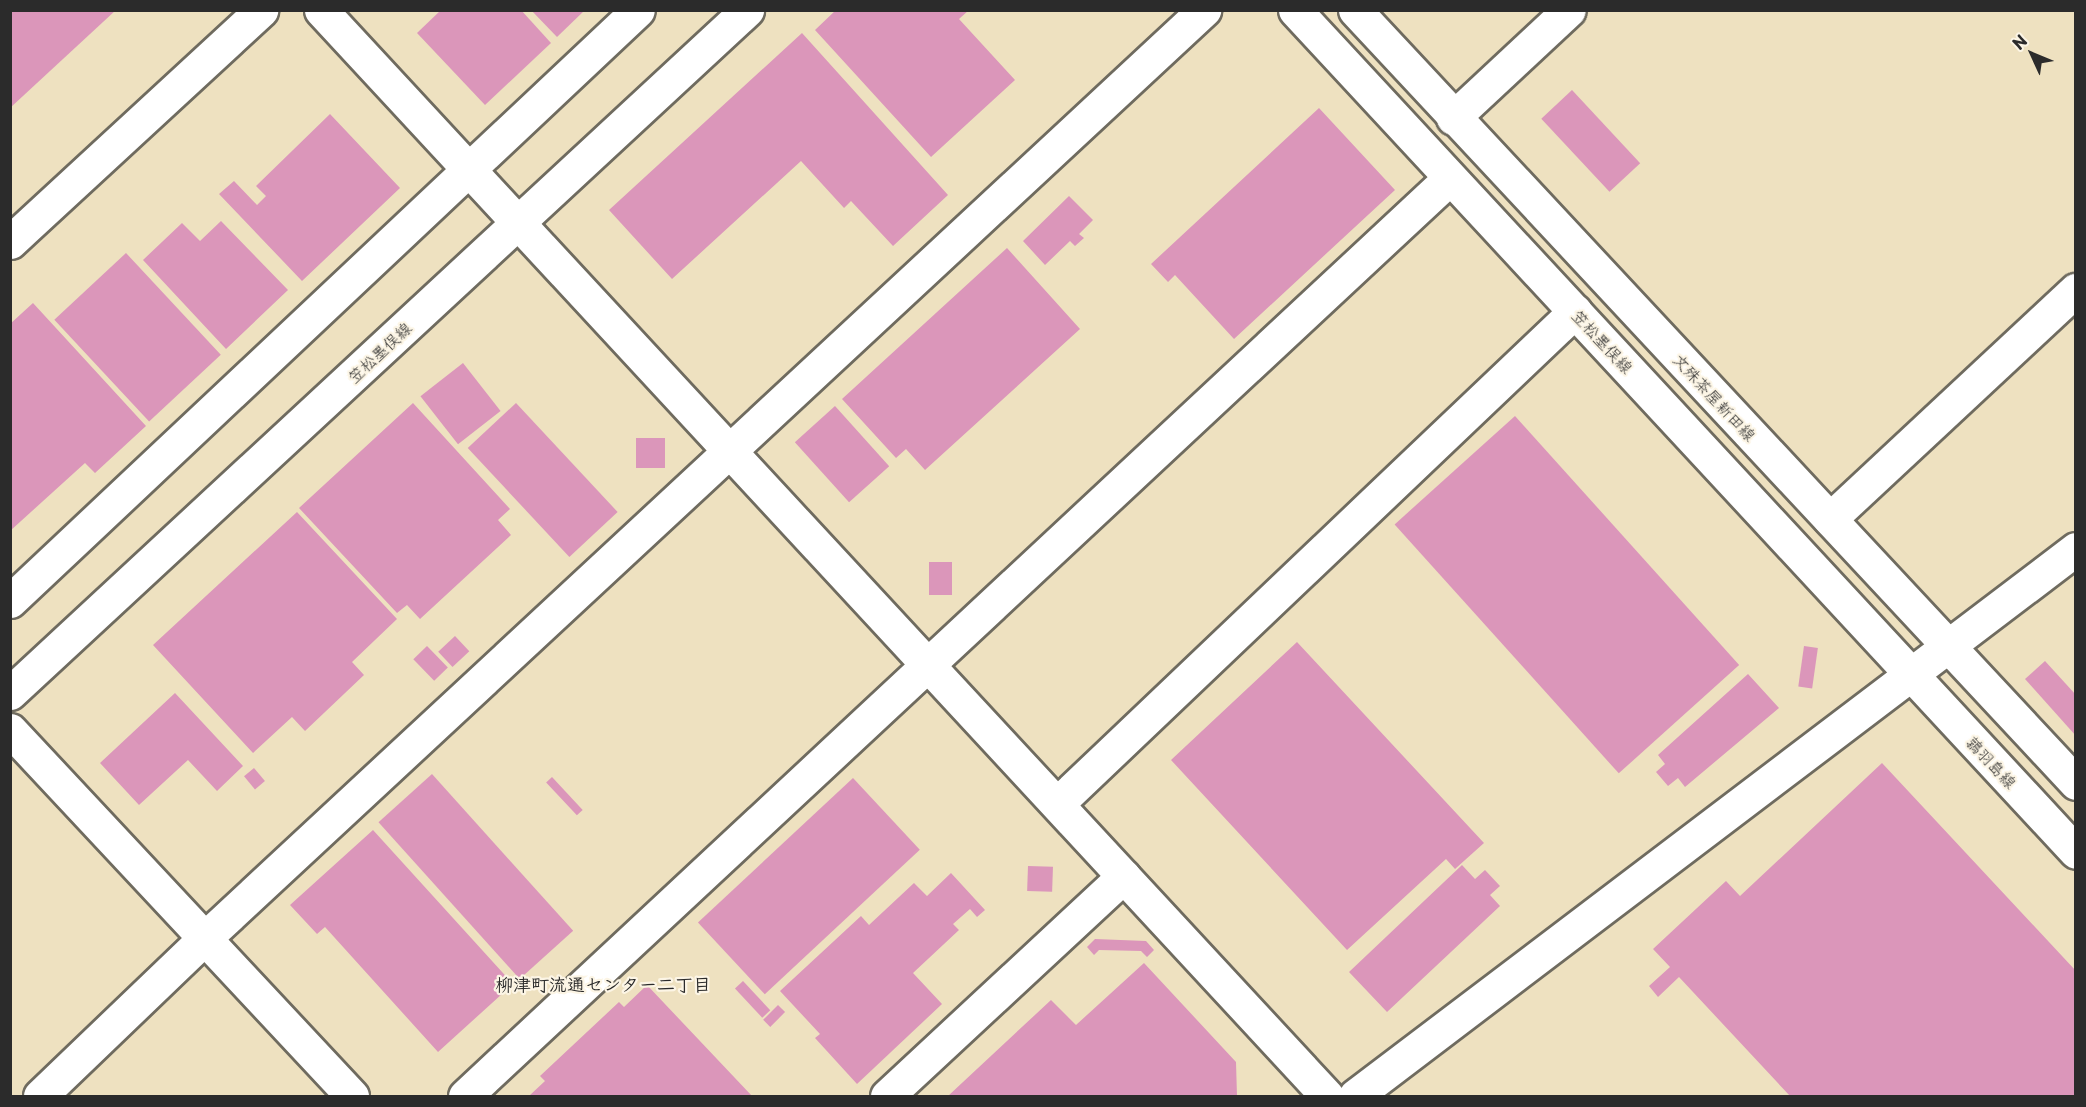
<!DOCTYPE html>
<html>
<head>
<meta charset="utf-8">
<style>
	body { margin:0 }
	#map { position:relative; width:2086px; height:1107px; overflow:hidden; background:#eee1c0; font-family:"Playpen Sans","Klee One",sans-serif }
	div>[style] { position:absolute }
	.building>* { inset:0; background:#db96ba; transform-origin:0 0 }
	.roads { filter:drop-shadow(2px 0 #6f6b5f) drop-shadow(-2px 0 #6f6b5f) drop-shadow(0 2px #6f6b5f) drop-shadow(0 -2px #6f6b5f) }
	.minor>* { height:33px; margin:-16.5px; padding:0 16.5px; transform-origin:16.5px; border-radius:16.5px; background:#fff }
	.major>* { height:33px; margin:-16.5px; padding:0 16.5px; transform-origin:16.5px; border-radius:16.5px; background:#fff }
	span { translate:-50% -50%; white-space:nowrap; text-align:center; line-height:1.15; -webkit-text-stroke:4.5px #fcf5e5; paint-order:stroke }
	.street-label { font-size:16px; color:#2b2b2b }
	.neighbourhood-label { font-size:18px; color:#2b2b2b; font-weight:700 }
	.frame { position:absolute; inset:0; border:12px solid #2b2b2b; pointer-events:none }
	.north { position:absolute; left:2002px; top:24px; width:60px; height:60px; -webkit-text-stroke:4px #fcf5e5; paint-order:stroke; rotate:314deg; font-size:16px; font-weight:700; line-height:24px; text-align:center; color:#2b2b2b }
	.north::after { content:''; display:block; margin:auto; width:21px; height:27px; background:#2b2b2b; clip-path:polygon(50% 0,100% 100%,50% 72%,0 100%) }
</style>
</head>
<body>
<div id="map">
	<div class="building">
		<div style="clip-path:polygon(10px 10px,116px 10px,10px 108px)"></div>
		<div style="clip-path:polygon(441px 10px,521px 10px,551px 43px,485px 105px,417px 33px)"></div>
		<div style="clip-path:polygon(531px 10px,585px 10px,557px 37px)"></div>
		<div style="clip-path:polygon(836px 10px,969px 10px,959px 19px,1015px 80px,931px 157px,815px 30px)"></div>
		<div style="clip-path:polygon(802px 33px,948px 195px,893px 246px,851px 201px,844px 208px,801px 161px,672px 279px,609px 210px)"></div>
		<div style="left:1572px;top:90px;width:100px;height:42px;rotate:47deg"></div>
		<div style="clip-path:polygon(1319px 108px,1395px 190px,1234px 339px,1175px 275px,1168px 282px,1151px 264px)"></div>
		<div style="clip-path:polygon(330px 114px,400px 188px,302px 281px,219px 194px,234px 181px,257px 205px,266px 196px,256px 186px)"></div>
		<div style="clip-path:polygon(1069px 196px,1093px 220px,1079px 234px,1084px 238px,1075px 246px,1070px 241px,1045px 265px,1023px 241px)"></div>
		<div style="clip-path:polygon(221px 221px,288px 290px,226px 349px,143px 260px,182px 223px,200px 241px)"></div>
		<div style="clip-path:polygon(1007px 248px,1080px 329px,925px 470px,906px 449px,896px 458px,842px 399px)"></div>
		<div style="left:126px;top:253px;width:139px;height:98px;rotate:47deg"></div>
		<div style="clip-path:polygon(33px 303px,146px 426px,95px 473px,85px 463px,10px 531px,10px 324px)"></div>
		<div style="left:463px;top:363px;width:61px;height:54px;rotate:52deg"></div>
		<div style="clip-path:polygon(413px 403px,510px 509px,498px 520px,511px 535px,420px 619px,407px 605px,397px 613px,299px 508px)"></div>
		<div style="left:516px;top:403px;width:149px;height:66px;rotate:47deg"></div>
		<div style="left:835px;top:406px;width:81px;height:54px;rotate:48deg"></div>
		<div style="left:1515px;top:416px;width:335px;height:162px;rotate:48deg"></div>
		<div style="left:665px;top:438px;width:30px;height:29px;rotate:90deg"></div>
		<div style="clip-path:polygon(297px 512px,397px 619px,352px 662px,364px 675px,305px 731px,292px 717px,253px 753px,153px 645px)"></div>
		<div style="left:929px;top:562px;width:23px;height:33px"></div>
		<div style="left:455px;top:636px;width:21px;height:23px;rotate:47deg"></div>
		<div style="clip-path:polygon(1297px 642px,1484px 843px,1455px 869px,1446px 859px,1347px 950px,1171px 760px)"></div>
		<div style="left:427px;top:646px;width:30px;height:19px;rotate:46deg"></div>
		<div style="left:1804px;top:646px;width:14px;height:41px;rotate:8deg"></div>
		<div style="clip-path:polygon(2045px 661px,2076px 695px,2076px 736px,2025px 679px)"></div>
		<div style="clip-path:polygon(1748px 674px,1779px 708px,1685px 787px,1678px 778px,1668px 786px,1656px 772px,1665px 764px,1658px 755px)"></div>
		<div style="clip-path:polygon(175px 693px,243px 766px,217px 791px,188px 760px,139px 805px,100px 763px)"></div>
		<div style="clip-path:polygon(1882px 763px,2076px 971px,2076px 1096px,1790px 1096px,1679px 977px,1658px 997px,1649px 986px,1670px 967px,1653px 949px,1726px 881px,1740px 896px)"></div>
		<div style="left:254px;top:768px;width:17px;height:13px;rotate:50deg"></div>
		<div style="left:432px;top:774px;width:211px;height:72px;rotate:48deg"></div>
		<div style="left:552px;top:777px;width:45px;height:8px;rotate:47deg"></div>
		<div style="left:853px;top:778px;width:98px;height:212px;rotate:47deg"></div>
		<div style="clip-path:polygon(373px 830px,513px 984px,438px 1052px,325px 927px,317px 934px,290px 905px)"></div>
		<div style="clip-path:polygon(1462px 865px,1475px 879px,1485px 870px,1500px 886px,1490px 895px,1500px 906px,1387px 1012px,1349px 972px)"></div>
		<div style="left:1028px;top:866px;width:25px;height:25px;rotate:2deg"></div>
		<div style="clip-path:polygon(951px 873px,985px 910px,977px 917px,970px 909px,953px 924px,959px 930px,913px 973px,942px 1004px,857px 1084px,815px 1038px,820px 1034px,780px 991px,861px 916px,869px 925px,914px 883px,927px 896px)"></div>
		<div style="clip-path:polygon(1095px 939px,1146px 941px,1154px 950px,1147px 957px,1141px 951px,1099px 950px,1094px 955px,1087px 947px)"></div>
		<div style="clip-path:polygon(1144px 963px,1236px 1062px,1237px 1096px,948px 1096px,1051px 1000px,1076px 1025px)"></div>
		<div style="left:743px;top:981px;width:40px;height:11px;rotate:47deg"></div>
		<div style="clip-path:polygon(647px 985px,752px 1096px,529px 1096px,545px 1081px,540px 1076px,619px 1002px,624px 1007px)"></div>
		<div style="left:778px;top:1005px;width:10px;height:21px;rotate:45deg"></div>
	</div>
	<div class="roads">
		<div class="minor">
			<div style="left:321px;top:10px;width:1480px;rotate:47.19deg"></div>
			<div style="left:1453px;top:118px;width:158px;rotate:-43deg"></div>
			<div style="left:10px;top:242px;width:342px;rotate:-42.7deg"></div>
			<div style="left:1830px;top:519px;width:336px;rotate:-43deg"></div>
			<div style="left:10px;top:601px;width:862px;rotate:-43.26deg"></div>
			<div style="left:10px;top:730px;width:501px;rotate:46.94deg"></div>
			<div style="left:1057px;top:804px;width:715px;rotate:-43.58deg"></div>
			<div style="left:40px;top:1096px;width:228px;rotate:-43.8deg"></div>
			<div style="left:205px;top:938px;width:1364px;rotate:-42.89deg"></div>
			<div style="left:465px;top:1096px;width:1330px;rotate:-42.99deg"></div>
			<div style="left:887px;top:1096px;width:323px;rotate:-42.9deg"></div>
			<div style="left:1355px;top:1096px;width:905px;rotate:-37.19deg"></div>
		</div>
		<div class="major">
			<div style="left:1295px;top:10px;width:1148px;rotate:47.15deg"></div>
			<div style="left:1355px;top:10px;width:1057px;rotate:46.99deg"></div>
			<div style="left:10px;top:693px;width:1005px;rotate:-42.82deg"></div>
		</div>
	</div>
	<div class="street-label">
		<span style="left:1603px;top:341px;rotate:47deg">笠松墨俣線</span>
		<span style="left:379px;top:352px;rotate:-43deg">笠松墨俣線</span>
		<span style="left:1715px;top:397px;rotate:47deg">文殊茶屋新田線</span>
		<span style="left:1992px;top:762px;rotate:47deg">鶉羽島線</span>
	</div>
	<div class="neighbourhood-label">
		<span style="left:603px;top:984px">柳津町流通センター二丁目</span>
	</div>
	<div class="frame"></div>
	<div class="north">N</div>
</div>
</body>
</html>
